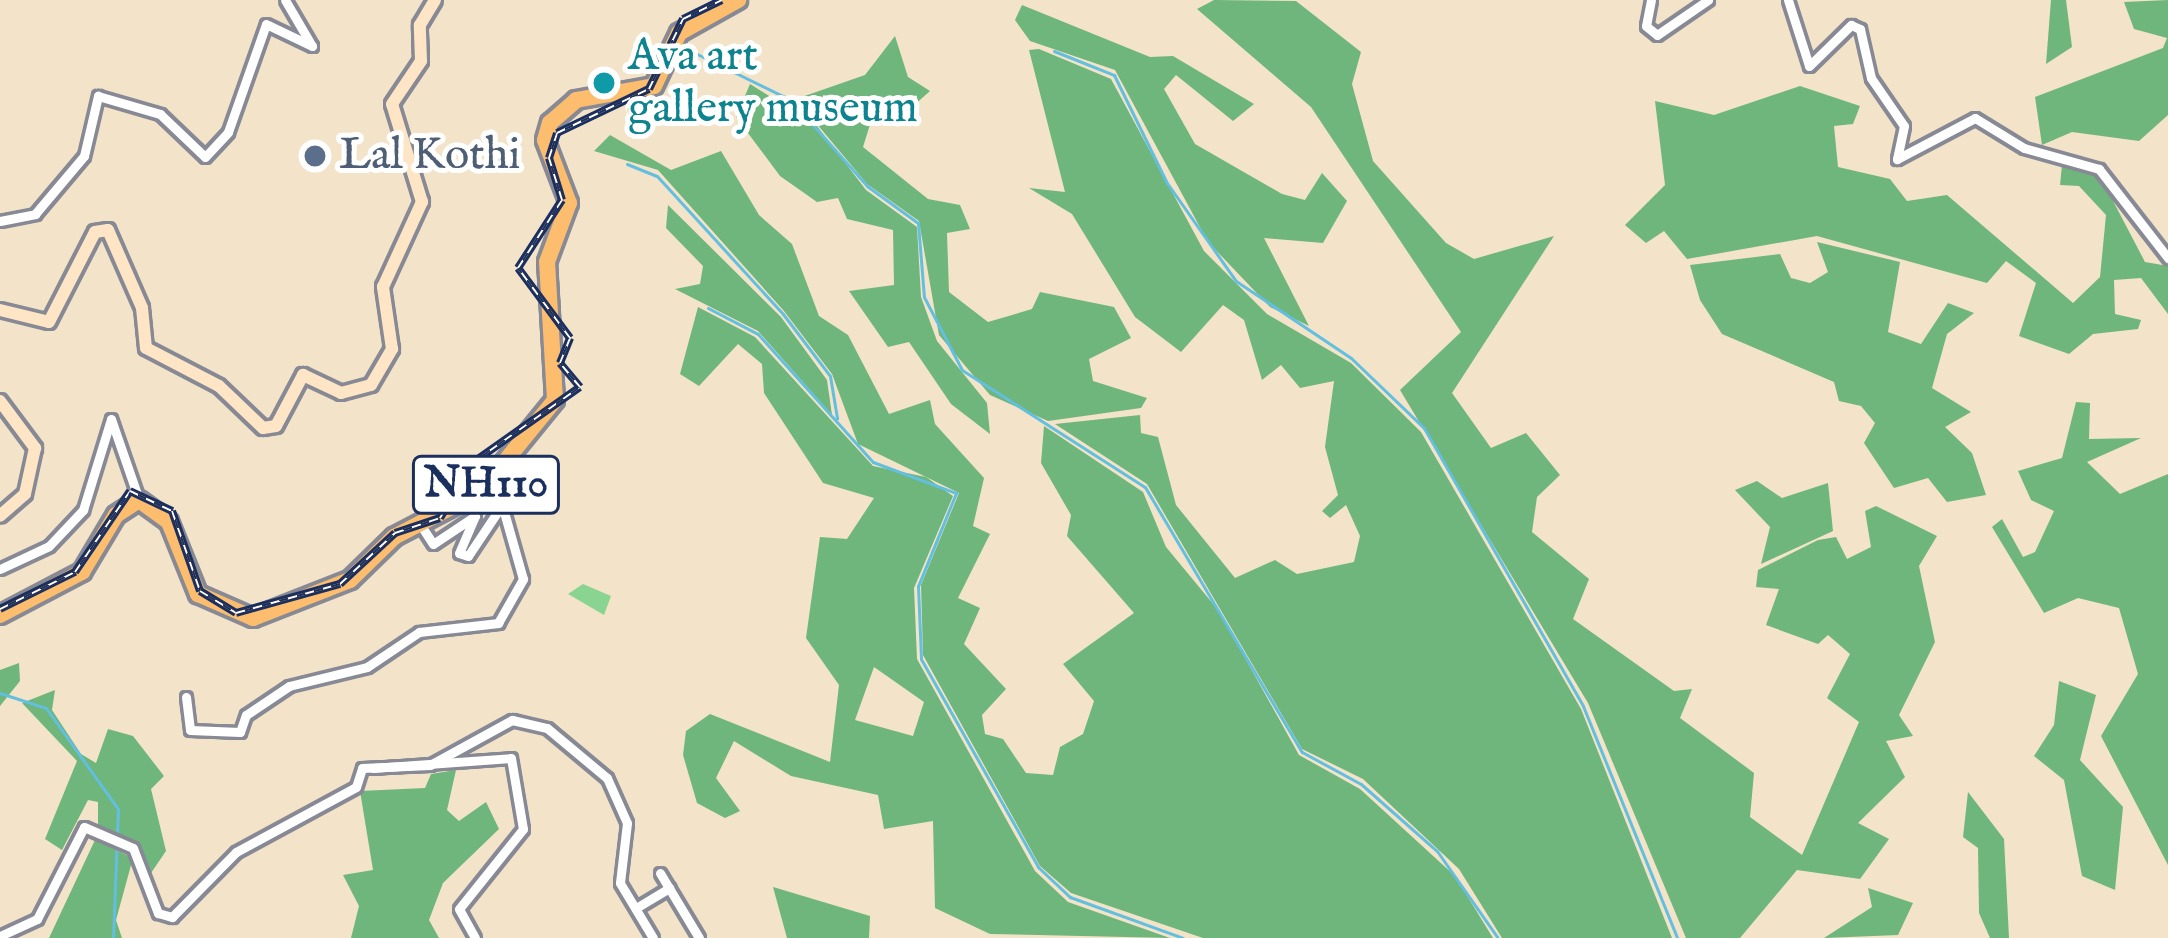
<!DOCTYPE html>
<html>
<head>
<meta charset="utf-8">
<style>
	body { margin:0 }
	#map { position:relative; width:2168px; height:938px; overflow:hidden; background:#f3e3c9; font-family:"IM FELL English",serif }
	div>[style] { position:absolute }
	.green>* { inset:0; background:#89d491 }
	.forest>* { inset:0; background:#6eb67b }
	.stream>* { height:3px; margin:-1.5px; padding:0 1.5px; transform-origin:1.5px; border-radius:1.5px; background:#62bfe0 }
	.roads { filter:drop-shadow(3px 0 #878994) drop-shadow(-3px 0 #878994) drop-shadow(0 3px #878994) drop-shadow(0 -3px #878994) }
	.street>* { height:9px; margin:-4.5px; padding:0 4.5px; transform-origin:4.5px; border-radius:4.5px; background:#fff }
	.secondary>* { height:12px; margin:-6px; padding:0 6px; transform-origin:6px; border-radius:6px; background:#fee5c5 }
	.highway>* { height:16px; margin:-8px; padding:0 8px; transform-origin:8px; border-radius:8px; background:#fcbd6e }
	.rail>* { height:8px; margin-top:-4px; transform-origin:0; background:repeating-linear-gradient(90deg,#fff 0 9px,#1b2f5e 0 18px); box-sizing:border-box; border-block:3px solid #1b2f5e }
	.dots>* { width:33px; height:33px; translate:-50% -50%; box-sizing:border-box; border:6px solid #fff; border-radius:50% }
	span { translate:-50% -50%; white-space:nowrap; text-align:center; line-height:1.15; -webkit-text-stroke:10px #fff; paint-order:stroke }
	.shield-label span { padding:3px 9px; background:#fff; border:3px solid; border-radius:9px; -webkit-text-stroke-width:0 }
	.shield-label { font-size:42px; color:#1b2f5e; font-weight:700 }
	.culture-label { font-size:45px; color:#0d838f }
	.left { translate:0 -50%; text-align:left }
	.service-label { font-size:45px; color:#4e5e75 }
</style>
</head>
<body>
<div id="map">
	<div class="green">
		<div style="clip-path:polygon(583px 584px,611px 596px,604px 615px,568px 594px)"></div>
	</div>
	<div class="forest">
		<div style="clip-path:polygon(1214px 0,1296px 1px,1361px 52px,1352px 84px,1373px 161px,1446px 243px,1474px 259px,1554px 236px,1452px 393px,1491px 448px,1526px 433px,1560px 475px,1537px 497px,1532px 532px,1589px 579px,1573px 619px,1674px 691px,1692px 689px,1680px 718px,1754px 773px,1750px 817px,1802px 855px,1859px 722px,1827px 698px,1850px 654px,1828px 635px,1818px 644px,1766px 625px,1779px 589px,1756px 587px,1758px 570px,1818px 540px,1836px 537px,1847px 559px,1871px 547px,1865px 511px,1876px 506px,1937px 536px,1919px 566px,1935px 642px,1899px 715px,1913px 736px,1886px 741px,1905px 777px,1858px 823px,1889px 839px,1860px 879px,1797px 870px,1740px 938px,1686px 938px,1588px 703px,1400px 390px,1461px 332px,1311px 107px,1197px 9px)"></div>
		<div style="clip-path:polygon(2051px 0,2066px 0,2072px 47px,2046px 64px)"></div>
		<div style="clip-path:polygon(2168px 0,2168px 115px,2139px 141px,2072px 132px,2042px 145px,2035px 97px,2163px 48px,2167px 38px,2134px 29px,2124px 2px)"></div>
		<div style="clip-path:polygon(1022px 5px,1150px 57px,1173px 56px,1254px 104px,1233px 121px,1176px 75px,1164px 89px,1195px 144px,1282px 194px,1305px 200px,1322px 173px,1347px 201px,1323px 243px,1264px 238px,1309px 326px,1270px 307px,1208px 242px,1115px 70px,1030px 41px,1015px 20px)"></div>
		<div style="clip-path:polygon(895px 36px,908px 77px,930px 91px,912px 107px,877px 102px,863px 147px,928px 199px,960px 205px,970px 229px,947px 233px,949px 292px,988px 322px,1032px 309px,1040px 292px,1114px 307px,1131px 338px,1089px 359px,1093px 381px,1147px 398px,1141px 408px,1048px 421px,990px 395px,939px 335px,919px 221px,867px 184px,796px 99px,865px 75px)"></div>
		<div style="clip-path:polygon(1039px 49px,1111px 79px,1204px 251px,1267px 314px,1351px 363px,1421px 432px,1581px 709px,1672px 938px,1502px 938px,1459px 869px,1363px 779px,1302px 749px,1147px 484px,1055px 424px,1140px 415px,1141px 433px,1158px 437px,1176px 505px,1235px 578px,1275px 560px,1297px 574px,1354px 562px,1360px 536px,1346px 505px,1330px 518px,1322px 511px,1338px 495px,1325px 447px,1334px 381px,1300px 388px,1281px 365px,1262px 380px,1244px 320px,1223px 305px,1181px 352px,1135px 317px,1072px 214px,1029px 188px,1065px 192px,1029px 50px)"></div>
		<div style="clip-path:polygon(750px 84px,817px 126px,866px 190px,917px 227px,921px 297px,937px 341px,987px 403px,990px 434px,951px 404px,909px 342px,888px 347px,849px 291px,894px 285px,893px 230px,847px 219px,838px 198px,817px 202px,780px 176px,736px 117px)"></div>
		<div style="clip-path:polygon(1800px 86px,1860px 106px,1853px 124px,1834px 126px,1838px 167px,1890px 179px,1907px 201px,1947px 195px,2073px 303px,2100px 277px,2106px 215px,2079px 186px,2060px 185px,2062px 165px,2100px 176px,2145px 262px,2168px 266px,2168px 314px,2141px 278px,2114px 280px,2115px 314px,2141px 320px,2138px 329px,2093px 334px,2069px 354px,2019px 336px,2036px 283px,2006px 261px,1987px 283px,1817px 236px,1687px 259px,1664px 231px,1646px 243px,1625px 225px,1665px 185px,1655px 101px,1714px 115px)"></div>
		<div style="clip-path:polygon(610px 135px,671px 170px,721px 151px,759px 215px,792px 244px,819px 316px,848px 335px,889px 414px,930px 400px,935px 424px,984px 478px,973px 526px,990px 534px,958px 598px,980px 608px,964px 644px,1006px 689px,982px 715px,985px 734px,1003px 739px,1026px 773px,1053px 775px,1060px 747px,1083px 734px,1094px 701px,1063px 664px,1134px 613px,1067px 536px,1071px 515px,1041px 463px,1044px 426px,1143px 492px,1166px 547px,1219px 611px,1299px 755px,1360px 789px,1455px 876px,1493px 938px,1203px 938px,1071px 893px,1040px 866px,923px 655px,921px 585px,959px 493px,858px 444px,832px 374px,784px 311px,658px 170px,594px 151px)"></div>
		<div style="clip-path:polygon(668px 205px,781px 317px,827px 380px,832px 415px,758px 331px,675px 289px,700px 284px,703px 266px,666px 228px)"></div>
		<div style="clip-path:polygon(1817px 242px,1900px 262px,1888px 332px,1921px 344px,1948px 303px,1974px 313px,1947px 334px,1932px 388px,1971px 412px,1945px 427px,1972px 453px,1986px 495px,1947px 502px,1928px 478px,1894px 488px,1864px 443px,1875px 423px,1861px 406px,1839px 401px,1834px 382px,1722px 334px,1700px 300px,1690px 265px,1780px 254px,1791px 278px,1810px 283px,1828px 272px)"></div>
		<div style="clip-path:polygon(evenodd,698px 307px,755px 337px,873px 466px,926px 477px,953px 496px,914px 588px,917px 659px,1035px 871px,1068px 902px,1170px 938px,990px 934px,935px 908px,933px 821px,884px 829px,878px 795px,791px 776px,734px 741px,716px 778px,740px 811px,725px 818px,697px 803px,683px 755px,686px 731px,710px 714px,830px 762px,839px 685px,806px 638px,820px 537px,847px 539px,874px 498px,823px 483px,764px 393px,762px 364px,738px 344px,699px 386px,680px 374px,698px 307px,874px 667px,924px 702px,913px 736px,855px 720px,874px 667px)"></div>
		<div style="clip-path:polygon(2076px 402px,2090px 403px,2089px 439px,2141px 438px,2087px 462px,2120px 494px,2168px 474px,2168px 865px,2101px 736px,2138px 674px,2119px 608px,2078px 598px,2044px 613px,1992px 527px,2002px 519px,2023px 557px,2035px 552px,2054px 511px,2031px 500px,2018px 471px,2062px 458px)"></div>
		<div style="clip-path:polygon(1757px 481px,1782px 498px,1828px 483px,1833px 531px,1761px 564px,1770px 527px,1735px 490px)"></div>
		<div style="clip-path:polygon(19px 663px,20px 681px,0 706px,0 670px)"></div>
		<div style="clip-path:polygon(2059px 681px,2096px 695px,2080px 760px,2123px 807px,2115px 890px,2082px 876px,2064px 780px,2034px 756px,2054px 725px)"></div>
		<div style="clip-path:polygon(55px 690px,52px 710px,81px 754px,96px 763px,108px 729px,133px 736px,164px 776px,151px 789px,166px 851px,149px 876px,132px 844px,98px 826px,98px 802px,88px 800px,62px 850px,45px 839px,77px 761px,22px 703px)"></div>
		<div style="clip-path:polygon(456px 770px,447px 810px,459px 821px,486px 802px,499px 829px,443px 883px,429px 920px,439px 938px,351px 938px,359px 906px,343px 875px,373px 870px,360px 791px,425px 788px,431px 774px)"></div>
		<div style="clip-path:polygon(1968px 792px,2004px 839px,2009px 938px,1990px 938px,1979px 913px,1978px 848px,1963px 837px)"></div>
		<div style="clip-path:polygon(95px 840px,133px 858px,116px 920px,122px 938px,49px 938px)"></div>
		<div style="clip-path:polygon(773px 887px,870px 916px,869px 938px,787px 938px)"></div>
		<div style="clip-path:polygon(1868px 888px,1913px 903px,1898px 935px,1824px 938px,1872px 907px)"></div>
	</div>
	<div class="stream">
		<div style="left:1054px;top:51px;width:65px;rotate:21.8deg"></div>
		<div style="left:1114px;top:75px;width:120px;rotate:63.9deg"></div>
		<div style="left:1167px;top:183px;width:120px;rotate:54.9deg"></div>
		<div style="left:1236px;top:281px;width:138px;rotate:33.8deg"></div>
		<div style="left:1351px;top:358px;width:101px;rotate:43.8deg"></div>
		<div style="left:1424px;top:428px;width:320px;rotate:60.2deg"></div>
		<div style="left:1583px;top:706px;width:250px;rotate:67.9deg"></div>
		<div style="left:697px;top:54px;width:105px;rotate:26.1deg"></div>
		<div style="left:791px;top:100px;width:115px;rotate:48.5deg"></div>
		<div style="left:867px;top:186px;width:63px;rotate:36deg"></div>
		<div style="left:918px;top:223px;width:74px;rotate:85.4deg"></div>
		<div style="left:924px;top:297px;width:82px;rotate:62.5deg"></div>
		<div style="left:962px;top:370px;width:217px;rotate:32.6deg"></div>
		<div style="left:1145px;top:487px;width:308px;rotate:59.4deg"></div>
		<div style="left:1302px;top:752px;width:67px;rotate:28.5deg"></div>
		<div style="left:1361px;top:784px;width:101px;rotate:41.4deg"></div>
		<div style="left:1437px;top:851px;width:106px;rotate:55deg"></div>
		<div style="left:627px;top:164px;width:32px;rotate:22deg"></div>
		<div style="left:657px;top:176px;width:187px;rotate:47.6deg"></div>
		<div style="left:783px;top:314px;width:78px;rotate:52.8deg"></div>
		<div style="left:830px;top:376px;width:43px;rotate:80.5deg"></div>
		<div style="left:708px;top:308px;width:56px;rotate:27.5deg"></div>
		<div style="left:758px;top:334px;width:172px;rotate:48.1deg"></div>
		<div style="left:873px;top:462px;width:89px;rotate:20.5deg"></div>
		<div style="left:956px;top:493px;width:100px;rotate:112.2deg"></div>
		<div style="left:918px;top:586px;width:73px;rotate:87.6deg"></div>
		<div style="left:921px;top:659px;width:239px;rotate:60.6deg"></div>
		<div style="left:1038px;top:867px;width:44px;rotate:43.2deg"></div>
		<div style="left:1070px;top:897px;width:120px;rotate:19.9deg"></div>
		<div style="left:0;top:693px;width:48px;rotate:18.1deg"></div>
		<div style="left:46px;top:708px;width:124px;rotate:54.5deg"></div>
		<div style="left:118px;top:809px;width:129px;rotate:92.2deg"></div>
	</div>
	<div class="roads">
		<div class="street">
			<div style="left:1651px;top:0;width:26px;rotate:101deg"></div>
			<div style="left:1646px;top:26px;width:14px;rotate:39deg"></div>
			<div style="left:1657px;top:35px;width:62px;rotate:-34.5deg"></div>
			<div style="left:1788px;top:0;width:69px;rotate:72.3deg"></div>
			<div style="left:1809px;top:66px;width:59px;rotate:-44.3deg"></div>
			<div style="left:1851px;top:25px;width:10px;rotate:24deg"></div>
			<div style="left:1860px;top:29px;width:50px;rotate:77.3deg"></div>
			<div style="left:1871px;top:78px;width:58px;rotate:55.5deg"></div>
			<div style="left:1904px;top:126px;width:34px;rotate:102deg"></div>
			<div style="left:1897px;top:159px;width:88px;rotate:-27.7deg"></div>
			<div style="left:1975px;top:118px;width:57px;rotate:31.5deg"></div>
			<div style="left:2024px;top:148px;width:78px;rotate:15.6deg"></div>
			<div style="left:2099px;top:169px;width:113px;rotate:52.2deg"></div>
			<div style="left:0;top:221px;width:36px;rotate:-11deg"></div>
			<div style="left:35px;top:214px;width:76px;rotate:-49.8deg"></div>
			<div style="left:84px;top:156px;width:62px;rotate:-76.9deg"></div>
			<div style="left:98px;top:96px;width:65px;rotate:16.2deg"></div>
			<div style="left:160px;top:114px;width:62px;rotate:43.7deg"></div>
			<div style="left:205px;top:157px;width:34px;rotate:-47deg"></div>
			<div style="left:228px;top:132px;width:114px;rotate:-70.6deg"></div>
			<div style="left:266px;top:24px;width:51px;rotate:25.6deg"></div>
			<div style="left:312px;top:46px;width:53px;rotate:-120.4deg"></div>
			<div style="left:0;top:569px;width:54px;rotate:-25.1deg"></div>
			<div style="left:49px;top:546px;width:50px;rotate:-46.6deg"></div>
			<div style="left:83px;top:510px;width:95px;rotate:-72.9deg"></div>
			<div style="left:111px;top:419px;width:86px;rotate:70.9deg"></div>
			<div style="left:186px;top:697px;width:33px;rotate:83deg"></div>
			<div style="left:190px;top:730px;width:50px;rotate:2.3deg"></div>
			<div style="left:240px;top:732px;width:18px;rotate:-71deg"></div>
			<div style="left:246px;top:715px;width:52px;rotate:-34deg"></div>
			<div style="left:289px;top:686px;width:80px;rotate:-13.7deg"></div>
			<div style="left:367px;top:667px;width:63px;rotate:-33.9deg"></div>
			<div style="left:419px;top:632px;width:80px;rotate:-6.5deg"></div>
			<div style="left:498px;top:623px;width:51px;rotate:-60.4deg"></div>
			<div style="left:523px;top:579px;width:77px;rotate:-105.8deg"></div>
			<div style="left:502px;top:505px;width:61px;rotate:123.7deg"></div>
			<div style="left:468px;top:556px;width:9px;rotate:-162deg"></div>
			<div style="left:459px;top:553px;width:40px;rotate:-66.6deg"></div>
			<div style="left:475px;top:516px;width:50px;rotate:146.3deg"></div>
			<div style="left:433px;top:544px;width:20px;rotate:-123deg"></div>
			<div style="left:373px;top:768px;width:138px;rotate:-4.1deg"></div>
			<div style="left:511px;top:758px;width:72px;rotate:80.4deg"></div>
			<div style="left:523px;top:829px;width:102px;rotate:128.7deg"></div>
			<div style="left:459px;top:909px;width:33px;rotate:61deg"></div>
			<div style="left:660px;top:873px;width:76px;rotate:59deg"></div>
			<div style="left:636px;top:908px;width:39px;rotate:-31deg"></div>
			<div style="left:0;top:936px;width:41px;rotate:-24.7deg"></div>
			<div style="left:37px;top:919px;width:103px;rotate:-62.9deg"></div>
			<div style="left:84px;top:827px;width:53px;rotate:23.2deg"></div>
			<div style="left:133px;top:848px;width:70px;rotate:69deg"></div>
			<div style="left:158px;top:913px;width:15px;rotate:16deg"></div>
			<div style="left:172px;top:917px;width:91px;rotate:-45.4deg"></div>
			<div style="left:236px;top:852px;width:136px;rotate:-28.4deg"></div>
			<div style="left:356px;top:787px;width:20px;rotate:-72deg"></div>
			<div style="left:362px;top:768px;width:68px;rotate:-2.5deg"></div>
			<div style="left:430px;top:765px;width:94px;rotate:-28.8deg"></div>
			<div style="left:512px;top:720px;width:36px;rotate:13deg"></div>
			<div style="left:547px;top:728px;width:78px;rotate:39.8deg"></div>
			<div style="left:607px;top:778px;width:49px;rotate:66deg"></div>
			<div style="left:627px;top:823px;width:60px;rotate:96.7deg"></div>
			<div style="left:620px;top:883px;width:64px;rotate:59deg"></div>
		</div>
		<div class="secondary">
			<div style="left:0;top:310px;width:50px;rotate:13.8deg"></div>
			<div style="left:49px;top:322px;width:101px;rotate:-62.9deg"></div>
			<div style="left:95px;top:232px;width:13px;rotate:-9deg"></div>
			<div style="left:108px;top:230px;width:85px;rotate:66.4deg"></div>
			<div style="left:142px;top:308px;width:40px;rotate:84.3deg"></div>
			<div style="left:146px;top:348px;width:82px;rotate:27.5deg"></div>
			<div style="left:219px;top:386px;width:61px;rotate:43.7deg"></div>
			<div style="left:263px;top:428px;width:13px;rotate:-9deg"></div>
			<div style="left:276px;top:426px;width:58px;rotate:-62.1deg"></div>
			<div style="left:303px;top:375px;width:42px;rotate:25.3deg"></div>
			<div style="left:341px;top:393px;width:31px;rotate:-15deg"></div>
			<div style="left:371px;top:385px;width:42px;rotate:-59.7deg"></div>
			<div style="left:392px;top:349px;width:63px;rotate:-98.3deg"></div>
			<div style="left:383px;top:287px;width:94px;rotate:-65.4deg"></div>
			<div style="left:422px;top:202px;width:102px;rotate:-107deg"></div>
			<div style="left:392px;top:104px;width:52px;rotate:-56deg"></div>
			<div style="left:421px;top:61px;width:36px;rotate:-92deg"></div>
			<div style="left:420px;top:25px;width:29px;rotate:-59deg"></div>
			<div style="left:0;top:401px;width:59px;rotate:53.3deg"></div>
			<div style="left:35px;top:448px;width:47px;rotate:102.3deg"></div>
			<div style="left:25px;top:494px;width:33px;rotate:139deg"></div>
		</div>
		<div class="highway">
			<div style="left:0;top:615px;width:93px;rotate:-27.7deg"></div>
			<div style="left:82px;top:572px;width:66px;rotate:-59.2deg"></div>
			<div style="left:116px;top:515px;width:27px;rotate:-33deg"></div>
			<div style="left:139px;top:500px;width:37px;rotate:36deg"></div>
			<div style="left:169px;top:522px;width:78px;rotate:68.1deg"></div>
			<div style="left:198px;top:594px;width:60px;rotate:23.6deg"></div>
			<div style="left:253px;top:618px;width:104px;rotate:-21.4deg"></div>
			<div style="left:350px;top:580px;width:62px;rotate:-44.3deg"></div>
			<div style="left:394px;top:537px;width:97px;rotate:-27.6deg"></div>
			<div style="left:480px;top:492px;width:119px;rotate:-50.8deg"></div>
			<div style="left:555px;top:400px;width:138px;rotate:-93.3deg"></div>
			<div style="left:547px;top:262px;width:63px;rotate:-69.6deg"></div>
			<div style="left:569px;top:203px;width:67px;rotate:-110.9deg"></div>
			<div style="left:545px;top:140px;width:18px;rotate:-74deg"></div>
			<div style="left:550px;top:123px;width:35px;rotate:-41deg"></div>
			<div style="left:576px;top:100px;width:79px;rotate:-10.2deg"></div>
			<div style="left:654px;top:86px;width:59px;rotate:-64.7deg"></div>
			<div style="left:679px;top:33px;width:68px;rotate:-29.2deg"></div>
		</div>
	</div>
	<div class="rail">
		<div style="left:0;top:609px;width:84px;rotate:-26.3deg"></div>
		<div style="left:75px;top:572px;width:98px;rotate:-55.8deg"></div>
		<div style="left:130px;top:491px;width:47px;rotate:25.5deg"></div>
		<div style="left:172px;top:511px;width:85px;rotate:70.7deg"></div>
		<div style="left:200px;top:591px;width:42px;rotate:31.4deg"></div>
		<div style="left:236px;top:613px;width:108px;rotate:-15.6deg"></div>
		<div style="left:340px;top:584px;width:75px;rotate:-42.8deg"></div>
		<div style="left:395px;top:533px;width:47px;rotate:-18.4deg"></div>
		<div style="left:440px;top:518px;width:67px;rotate:-58.4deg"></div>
		<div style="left:475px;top:461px;width:128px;rotate:-35.2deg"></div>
		<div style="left:580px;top:387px;width:31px;rotate:-130deg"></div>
		<div style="left:560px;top:363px;width:27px;rotate:-68deg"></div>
		<div style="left:570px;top:338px;width:87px;rotate:-126.6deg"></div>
		<div style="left:518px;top:268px;width:81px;rotate:-57.1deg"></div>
		<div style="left:562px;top:200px;width:44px;rotate:-107.2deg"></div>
		<div style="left:549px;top:158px;width:26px;rotate:-72deg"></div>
		<div style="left:557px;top:133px;width:102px;rotate:-25.6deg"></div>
		<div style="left:649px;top:89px;width:78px;rotate:-64.1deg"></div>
		<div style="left:683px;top:19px;width:43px;rotate:-26deg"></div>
	</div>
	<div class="dots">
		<div style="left:604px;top:83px;background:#0f9aa8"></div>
		<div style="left:315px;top:156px;background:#5c6f8a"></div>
	</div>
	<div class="shield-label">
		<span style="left:486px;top:485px">NH110</span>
	</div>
	<div class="culture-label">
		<span class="left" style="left:628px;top:83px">Ava art<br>gallery museum</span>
	</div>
	<div class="service-label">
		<span class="left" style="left:339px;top:156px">Lal Kothi</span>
	</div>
</div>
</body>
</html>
